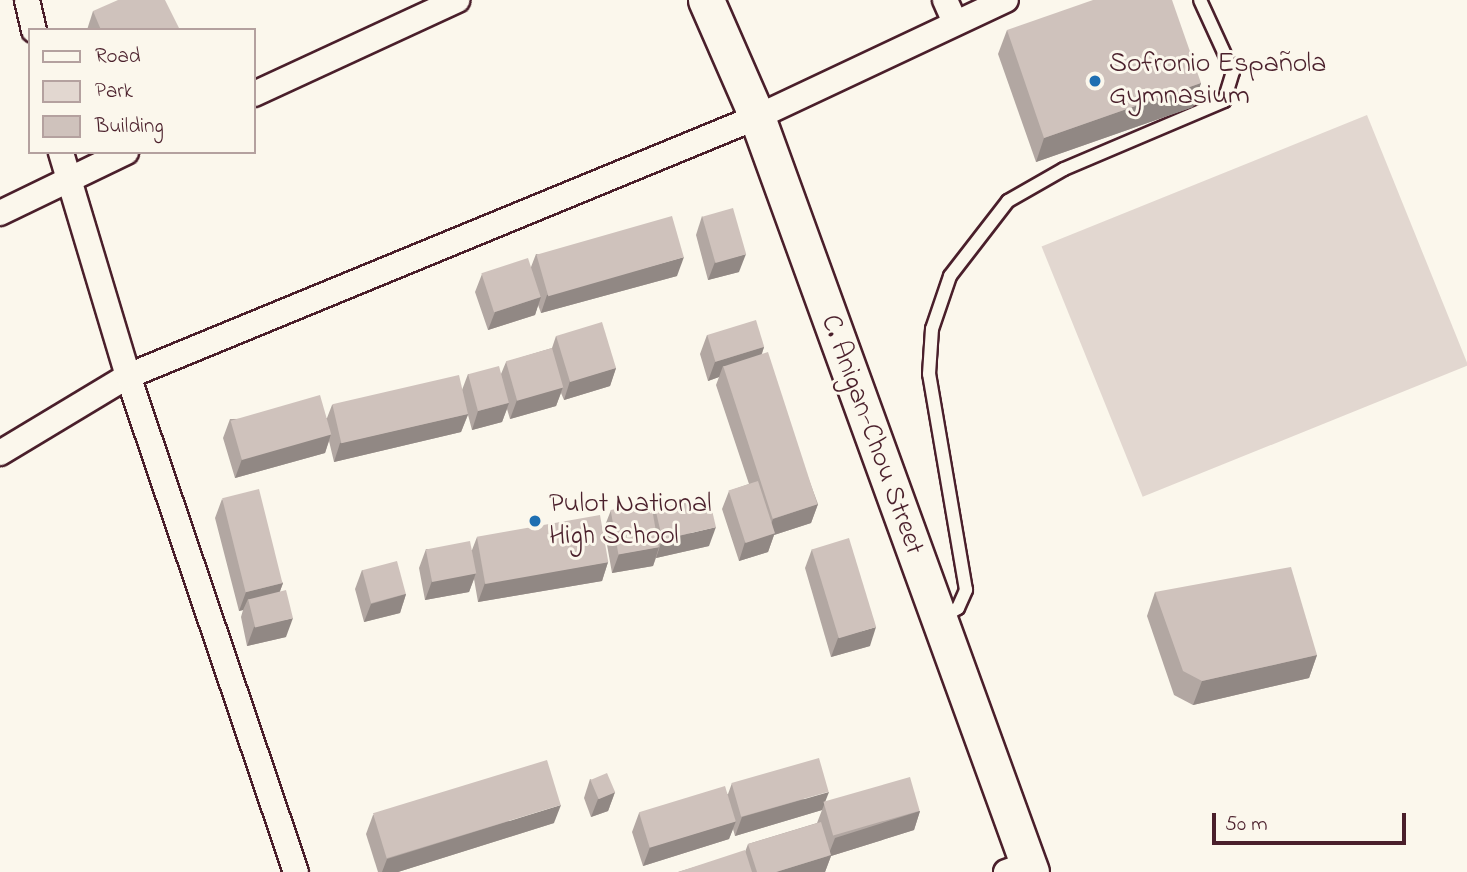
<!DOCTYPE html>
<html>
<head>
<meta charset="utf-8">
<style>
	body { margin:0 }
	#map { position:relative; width:1467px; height:872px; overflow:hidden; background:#fbf7ec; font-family:"Indie Flower",sans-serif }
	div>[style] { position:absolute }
	.green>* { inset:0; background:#e2d7d0; transform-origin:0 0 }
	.roads { filter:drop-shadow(2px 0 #4a1f2b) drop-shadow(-2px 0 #4a1f2b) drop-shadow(0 2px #4a1f2b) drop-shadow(0 -2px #4a1f2b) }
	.lane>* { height:12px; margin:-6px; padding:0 6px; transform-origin:6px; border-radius:6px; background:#fbf7ec }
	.street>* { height:24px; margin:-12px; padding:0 12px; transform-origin:12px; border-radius:12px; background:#fbf7ec }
	.secondary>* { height:35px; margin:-17.5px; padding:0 17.5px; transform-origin:17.5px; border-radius:17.5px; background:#fbf7ec }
	.wall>* { inset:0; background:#b2a7a2 }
	.shaded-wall>* { inset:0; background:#918884 }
	.building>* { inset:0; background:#cfc2bc; transform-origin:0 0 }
	.dots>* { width:19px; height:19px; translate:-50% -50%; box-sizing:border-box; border:4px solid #fbf7ec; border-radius:50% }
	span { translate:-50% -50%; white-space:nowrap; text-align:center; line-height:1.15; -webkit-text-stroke:6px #fbf7ec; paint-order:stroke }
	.poi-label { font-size:28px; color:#4a1f2b }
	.left { translate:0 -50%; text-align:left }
	.street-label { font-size:28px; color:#4a1f2b }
	.legend { position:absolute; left:28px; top:28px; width:228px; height:126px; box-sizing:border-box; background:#fbf7ec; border:2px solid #b4a19f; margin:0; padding:9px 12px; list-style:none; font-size:21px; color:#4a1f2b }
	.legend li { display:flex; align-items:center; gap:14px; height:35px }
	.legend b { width:35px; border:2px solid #b4a19f }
	.scale { position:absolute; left:1212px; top:813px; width:194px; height:32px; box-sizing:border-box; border:4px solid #4a1f2b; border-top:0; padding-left:9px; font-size:21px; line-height:24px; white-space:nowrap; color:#4a1f2b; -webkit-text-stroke:5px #fbf7ec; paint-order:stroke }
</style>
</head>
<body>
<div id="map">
	<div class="green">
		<div style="left:1367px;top:115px;width:270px;height:351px;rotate:68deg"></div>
	</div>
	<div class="roads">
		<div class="lane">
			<div style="left:942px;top:617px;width:18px;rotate:-29deg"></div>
			<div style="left:958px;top:608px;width:20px;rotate:-66deg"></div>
			<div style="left:966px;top:590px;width:219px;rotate:-99.7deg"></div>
			<div style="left:929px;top:374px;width:45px;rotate:-86.2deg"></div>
			<div style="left:932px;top:329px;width:56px;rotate:-71.2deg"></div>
			<div style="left:950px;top:276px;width:95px;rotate:-52.3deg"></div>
			<div style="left:1008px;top:201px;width:64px;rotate:-29.7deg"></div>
			<div style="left:1064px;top:169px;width:174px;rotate:-23deg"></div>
			<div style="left:1224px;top:101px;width:30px;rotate:-73deg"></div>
			<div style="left:1233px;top:72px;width:79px;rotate:-114.6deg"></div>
		</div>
		<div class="street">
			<div style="left:27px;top:0;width:31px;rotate:77deg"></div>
			<div style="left:945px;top:0;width:24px;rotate:66deg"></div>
			<div style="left:254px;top:94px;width:224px;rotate:-24.8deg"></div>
			<div style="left:0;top:213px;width:140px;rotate:-25.8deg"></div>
			<div style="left:0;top:453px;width:149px;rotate:-31deg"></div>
			<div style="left:128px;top:376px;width:234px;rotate:-106.7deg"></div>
			<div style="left:296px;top:872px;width:524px;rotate:-108.71deg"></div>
			<div style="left:128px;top:376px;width:680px;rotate:-22.38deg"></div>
			<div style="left:757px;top:117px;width:275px;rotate:-25.2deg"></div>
			<div style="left:1006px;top:872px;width:23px;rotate:-20deg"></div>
		</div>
		<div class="secondary">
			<div style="left:706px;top:0;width:128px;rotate:66.4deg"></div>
			<div style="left:757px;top:117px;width:803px;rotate:70.05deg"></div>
		</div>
	</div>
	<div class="wall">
		<div style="clip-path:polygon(93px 11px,180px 30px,87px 30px)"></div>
		<div style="clip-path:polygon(1007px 30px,1201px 83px,1193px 107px,1036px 162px,998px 54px)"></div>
		<div style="clip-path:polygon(702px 216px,739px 272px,708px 280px,696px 235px)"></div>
		<div style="clip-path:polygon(536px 254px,677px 276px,541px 313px,538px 305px,535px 315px,488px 330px,475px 292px,482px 274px,531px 267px)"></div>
		<div style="clip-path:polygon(707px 335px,764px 347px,762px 354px,818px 504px,811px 523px,774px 535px,768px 552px,739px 561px,722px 509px,729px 491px,749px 484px,716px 385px,719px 377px,708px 381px,700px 354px)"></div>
		<div style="clip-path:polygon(556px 336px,616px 368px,610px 386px,564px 400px,561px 393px,556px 406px,510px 419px,507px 409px,502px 422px,472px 430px,468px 415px,461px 432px,334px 462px,329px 441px,325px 453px,235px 478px,223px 438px,230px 419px,327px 418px,332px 405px,462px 390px,468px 374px,501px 374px,506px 362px,552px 348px)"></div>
		<div style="clip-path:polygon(222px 499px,283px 583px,280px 591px,286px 637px,247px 646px,241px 617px,243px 610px,239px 611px,215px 518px)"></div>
		<div style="clip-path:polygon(655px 509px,709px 546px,656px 558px,653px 566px,612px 573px,604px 528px,611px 510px,653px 514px)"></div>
		<div style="clip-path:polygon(477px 537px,608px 562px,602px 581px,478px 602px,474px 579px,469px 592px,425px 600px,419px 568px,426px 549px,472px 550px)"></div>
		<div style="clip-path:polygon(812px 549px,870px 646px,831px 657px,805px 568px)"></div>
		<div style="clip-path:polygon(362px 570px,406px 594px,400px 613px,364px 622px,355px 589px)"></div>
		<div style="clip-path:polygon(1155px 592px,1317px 655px,1309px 678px,1193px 705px,1174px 695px,1147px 616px)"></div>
		<div style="clip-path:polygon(590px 779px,615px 792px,608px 811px,591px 817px,584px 798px)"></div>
		<div style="clip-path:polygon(732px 783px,824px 804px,920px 811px,914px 830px,831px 856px,825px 872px,678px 872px,745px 852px,748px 844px,817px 823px,822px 810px,735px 836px,733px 829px,729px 839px,643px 866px,632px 832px,639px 813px,728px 794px)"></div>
		<div style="clip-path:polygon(373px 815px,554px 823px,398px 872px,378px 872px,366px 834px)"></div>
	</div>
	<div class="shaded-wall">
		<div style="clip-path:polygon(1201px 83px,1193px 107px,1036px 162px,1044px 138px)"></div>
		<div style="clip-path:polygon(746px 254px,739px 272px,708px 280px,715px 262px)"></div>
		<div style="clip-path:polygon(684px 257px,677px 276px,541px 313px,547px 295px)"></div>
		<div style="clip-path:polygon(541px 297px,535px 315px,488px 330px,495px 312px)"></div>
		<div style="clip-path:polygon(764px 347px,757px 366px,723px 366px,719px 377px,708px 381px,715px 362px)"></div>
		<div style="clip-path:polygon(616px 368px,610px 386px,564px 400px,570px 381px)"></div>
		<div style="clip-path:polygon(563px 387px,556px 406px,510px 419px,517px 400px)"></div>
		<div style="clip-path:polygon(509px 403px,502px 422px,472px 430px,478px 411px)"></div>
		<div style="clip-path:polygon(468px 414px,461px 432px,334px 462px,340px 443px)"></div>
		<div style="clip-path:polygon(331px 434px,325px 453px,235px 478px,242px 459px)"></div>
		<div style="clip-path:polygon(818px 504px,811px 523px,774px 535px,768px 552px,739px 561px,745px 542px,767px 535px,773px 519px)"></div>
		<div style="clip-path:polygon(716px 527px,709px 546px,656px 558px,662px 540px)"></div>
		<div style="clip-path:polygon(659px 547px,653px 566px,612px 573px,619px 554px)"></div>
		<div style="clip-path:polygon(608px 562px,602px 581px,478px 602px,485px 583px)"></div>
		<div style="clip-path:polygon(476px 573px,469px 592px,425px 600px,432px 581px)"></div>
		<div style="clip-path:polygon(283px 583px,276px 602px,248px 599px,243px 610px,239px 611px,246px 592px)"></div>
		<div style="clip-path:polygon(406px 594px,400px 613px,364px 622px,371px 604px)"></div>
		<div style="clip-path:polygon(293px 618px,286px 637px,247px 646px,254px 627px)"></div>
		<div style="clip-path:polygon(876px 627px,870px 646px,831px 657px,838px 638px)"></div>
		<div style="clip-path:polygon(1317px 655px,1309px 678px,1193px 705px,1202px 681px)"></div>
		<div style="clip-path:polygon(615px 792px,608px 811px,591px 817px,598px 799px)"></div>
		<div style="clip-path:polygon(829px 792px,822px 810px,735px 836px,742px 817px)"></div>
		<div style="clip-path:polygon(561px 805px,554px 823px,398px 872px,382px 872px,387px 859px)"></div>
		<div style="clip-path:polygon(920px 811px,914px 830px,831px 856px,825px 872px,776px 872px,828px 856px,835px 838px)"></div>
		<div style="clip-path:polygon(736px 821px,729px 839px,643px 866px,650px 847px)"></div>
	</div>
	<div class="building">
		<div style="clip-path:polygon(118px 0,165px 0,180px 30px,101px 30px,93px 11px)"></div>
		<div style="clip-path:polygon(1093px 0,1172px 0,1201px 83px,1044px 138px,1007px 30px)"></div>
		<div style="left:733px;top:208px;width:48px;height:32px;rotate:74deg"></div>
		<div style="left:672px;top:216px;width:43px;height:141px;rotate:74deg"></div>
		<div style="left:528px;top:258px;width:41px;height:49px;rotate:72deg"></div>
		<div style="left:756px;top:320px;width:28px;height:51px;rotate:73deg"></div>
		<div style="left:602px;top:322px;width:48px;height:48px;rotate:73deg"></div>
		<div style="left:552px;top:348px;width:41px;height:48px;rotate:74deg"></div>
		<div style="left:768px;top:352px;width:160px;height:47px;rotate:72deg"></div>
		<div style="left:499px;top:366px;width:38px;height:32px;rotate:75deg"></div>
		<div style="left:459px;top:375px;width:40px;height:130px;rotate:77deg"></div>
		<div style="left:320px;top:395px;width:41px;height:93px;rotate:74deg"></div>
		<div style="left:758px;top:481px;width:55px;height:31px;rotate:72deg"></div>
		<div style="left:259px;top:489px;width:97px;height:38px;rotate:76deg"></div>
		<div style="left:709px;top:497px;width:31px;height:55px;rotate:77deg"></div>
		<div style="left:651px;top:503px;width:45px;height:41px;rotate:80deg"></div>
		<div style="left:600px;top:515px;width:48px;height:125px;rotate:80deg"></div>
		<div style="left:849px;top:538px;width:93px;height:39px;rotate:73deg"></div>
		<div style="left:470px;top:541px;width:33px;height:45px;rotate:79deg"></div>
		<div style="left:397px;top:561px;width:34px;height:36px;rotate:75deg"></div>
		<div style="clip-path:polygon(1291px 567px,1317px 655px,1202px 681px,1183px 671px,1155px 592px)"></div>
		<div style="left:286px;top:590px;width:29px;height:39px;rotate:76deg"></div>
		<div style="left:819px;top:758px;width:35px;height:91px;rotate:74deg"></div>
		<div style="left:547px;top:760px;width:47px;height:182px;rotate:73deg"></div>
		<div style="left:607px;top:773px;width:21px;height:18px;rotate:67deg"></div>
		<div style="left:910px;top:777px;width:35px;height:90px;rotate:74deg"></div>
		<div style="left:725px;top:786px;width:37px;height:90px;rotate:73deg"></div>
		<div style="clip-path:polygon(821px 822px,831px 855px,776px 872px,757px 872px,748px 844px)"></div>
		<div style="clip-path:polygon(745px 850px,752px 872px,678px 872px)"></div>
	</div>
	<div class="dots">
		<div style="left:1095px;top:81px;background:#1f6fb2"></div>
		<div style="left:535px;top:521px;background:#1f6fb2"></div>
	</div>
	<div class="poi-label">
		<span class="left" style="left:1109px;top:81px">Sofronio Española<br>Gymnasium</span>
		<span class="left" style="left:549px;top:521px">Pulot National<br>High School</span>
	</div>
	<div class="street-label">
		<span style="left:871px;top:435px;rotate:70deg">C. Anigan-Chou Street</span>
	</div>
	<ul class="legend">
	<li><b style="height:9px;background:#fbf7ec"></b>Road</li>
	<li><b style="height:19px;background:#e2d7d0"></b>Park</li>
	<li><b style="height:19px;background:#cfc2bc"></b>Building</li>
	</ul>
	<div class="scale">50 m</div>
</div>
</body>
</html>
